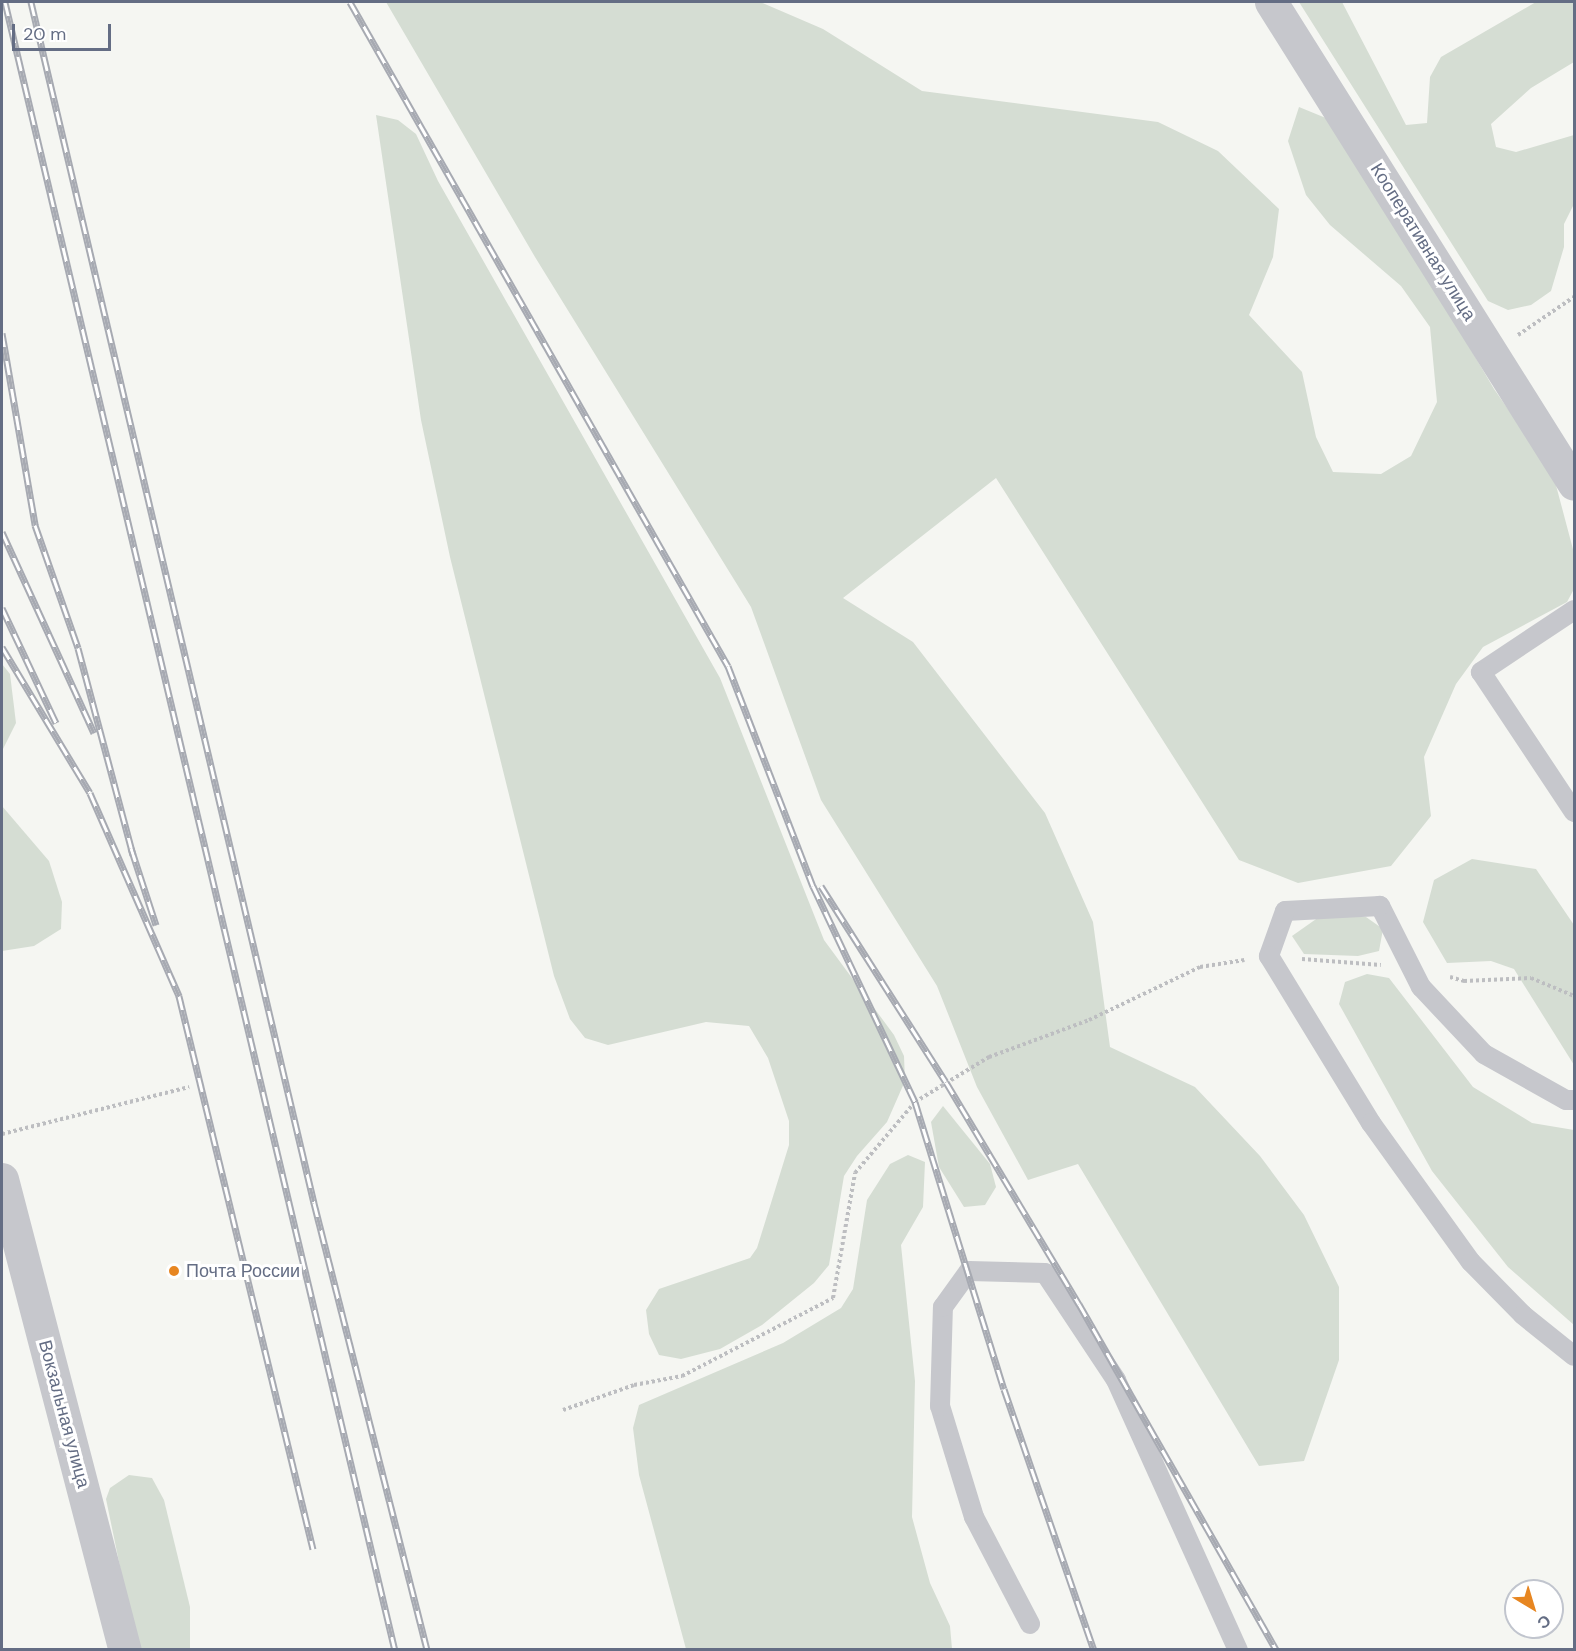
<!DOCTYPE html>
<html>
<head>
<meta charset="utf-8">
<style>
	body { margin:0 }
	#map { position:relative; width:1576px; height:1651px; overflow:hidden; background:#f5f6f2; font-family:"DM Sans",sans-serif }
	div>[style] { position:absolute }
	.green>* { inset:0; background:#d5ddd3 }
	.path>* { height:4px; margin-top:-2px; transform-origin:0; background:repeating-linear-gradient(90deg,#bdbec1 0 3px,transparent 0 6px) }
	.lane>* { height:20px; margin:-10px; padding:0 10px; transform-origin:10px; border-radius:10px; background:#c6c7cc }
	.street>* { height:33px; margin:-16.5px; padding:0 16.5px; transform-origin:16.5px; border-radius:16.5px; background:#c6c7cc }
	.rail>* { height:7px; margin-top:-3.5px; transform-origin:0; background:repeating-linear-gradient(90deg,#fff 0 14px,#a7aab2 0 28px); box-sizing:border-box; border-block:2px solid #a7aab2 }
	.dots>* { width:16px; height:16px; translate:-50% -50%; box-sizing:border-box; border:3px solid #fff; border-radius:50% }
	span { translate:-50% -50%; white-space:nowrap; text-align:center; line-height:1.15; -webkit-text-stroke:6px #fff; paint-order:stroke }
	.street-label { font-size:18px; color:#646d84 }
	.poi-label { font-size:18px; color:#646d84 }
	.left { translate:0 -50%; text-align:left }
	.frame { position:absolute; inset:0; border:3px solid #646d84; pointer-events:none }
	.north { position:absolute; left:1504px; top:1579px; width:60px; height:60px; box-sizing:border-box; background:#fff; border:2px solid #c1c5ce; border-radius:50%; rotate:142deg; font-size:16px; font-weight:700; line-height:24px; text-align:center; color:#646d84 }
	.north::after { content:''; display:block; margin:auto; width:21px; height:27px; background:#e78621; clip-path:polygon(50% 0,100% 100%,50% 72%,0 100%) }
	.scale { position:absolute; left:12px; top:24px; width:99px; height:27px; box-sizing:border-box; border:3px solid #646d84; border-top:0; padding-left:8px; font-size:18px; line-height:21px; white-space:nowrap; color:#646d84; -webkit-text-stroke:4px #fff; paint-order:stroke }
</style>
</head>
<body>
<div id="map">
	<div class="green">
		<div style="clip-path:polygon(386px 2px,760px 2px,823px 29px,922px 91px,1158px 122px,1218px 151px,1279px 209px,1273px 257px,1249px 315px,1302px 372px,1316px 437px,1333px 472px,1381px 474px,1411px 456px,1437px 402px,1430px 327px,1401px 286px,1330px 225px,1306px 195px,1288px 141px,1299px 107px,1338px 123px,1494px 389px,1553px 474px,1574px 553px,1574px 589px,1567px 602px,1483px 647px,1456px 684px,1424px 757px,1431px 816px,1391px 866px,1298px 883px,1239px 860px,996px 478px,843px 598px,913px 642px,1045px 813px,1093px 922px,1110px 1047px,1195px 1087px,1260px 1156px,1304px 1215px,1339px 1287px,1339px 1360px,1304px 1461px,1259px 1466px,1078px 1164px,1028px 1180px,977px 1087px,937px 986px,821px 800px,751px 607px,535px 257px)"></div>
		<div style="clip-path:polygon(1299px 2px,1342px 2px,1406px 125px,1427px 123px,1430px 77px,1441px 57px,1536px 2px,1574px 2px,1574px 62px,1531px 88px,1491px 124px,1496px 147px,1516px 152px,1574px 135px,1574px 204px,1564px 224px,1564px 247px,1551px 291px,1531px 305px,1508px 310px,1488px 301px)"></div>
		<div style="clip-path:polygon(376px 115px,398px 120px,416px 134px,438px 181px,720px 678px,824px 940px,894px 1035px,904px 1056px,905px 1081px,887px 1122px,857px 1156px,844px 1176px,829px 1265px,814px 1283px,762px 1325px,720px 1349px,681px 1359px,659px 1355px,649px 1334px,646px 1310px,659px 1289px,750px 1258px,757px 1248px,789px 1145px,789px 1121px,768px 1058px,749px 1026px,706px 1022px,608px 1045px,585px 1038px,570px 1019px,554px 976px,450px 557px,421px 420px)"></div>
		<div style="clip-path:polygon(2px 664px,10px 674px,16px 723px,2px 751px)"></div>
		<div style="clip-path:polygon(2px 806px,49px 861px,62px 902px,61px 929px,34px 946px,2px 951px)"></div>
		<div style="clip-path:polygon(1472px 859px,1536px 869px,1574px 925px,1574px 1065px,1514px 969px,1491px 961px,1447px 963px,1423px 922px,1434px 880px)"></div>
		<div style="clip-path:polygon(1319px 917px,1366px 917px,1383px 929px,1379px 951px,1358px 956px,1304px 954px,1292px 936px)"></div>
		<div style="clip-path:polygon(1367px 974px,1389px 978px,1473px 1087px,1532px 1123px,1574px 1130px,1574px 1325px,1508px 1267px,1432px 1171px,1339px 1004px,1345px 982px)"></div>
		<div style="clip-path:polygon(943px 1106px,990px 1164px,996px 1187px,985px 1205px,964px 1207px,939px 1167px,931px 1122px)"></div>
		<div style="clip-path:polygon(908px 1155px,925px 1162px,923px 1207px,901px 1245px,915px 1381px,912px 1517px,930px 1583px,950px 1626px,952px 1649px,686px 1649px,639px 1475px,633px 1428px,639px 1405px,783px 1343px,841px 1308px,853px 1289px,867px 1200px,890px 1164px)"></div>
		<div style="clip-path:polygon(129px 1475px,152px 1478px,164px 1500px,190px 1607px,190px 1649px,141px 1649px,135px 1639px,106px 1499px,110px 1488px)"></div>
	</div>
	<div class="path">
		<div style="left:1518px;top:335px;width:68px;rotate:-34.2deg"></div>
		<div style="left:1302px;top:959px;width:79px;rotate:4.3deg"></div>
		<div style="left:1450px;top:977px;width:15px;rotate:16deg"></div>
		<div style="left:1464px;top:981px;width:67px;rotate:-2.6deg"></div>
		<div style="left:1531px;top:978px;width:47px;rotate:22.7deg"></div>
		<div style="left:2px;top:1134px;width:193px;rotate:-14.1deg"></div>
		<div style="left:563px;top:1410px;width:75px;rotate:-19.4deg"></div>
		<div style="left:634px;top:1385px;width:49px;rotate:-10.6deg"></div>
		<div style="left:682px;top:1376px;width:170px;rotate:-27.3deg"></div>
		<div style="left:833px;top:1298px;width:127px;rotate:-80deg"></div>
		<div style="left:855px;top:1173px;width:93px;rotate:-49.8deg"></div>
		<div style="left:915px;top:1102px;width:87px;rotate:-31.3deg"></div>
		<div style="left:989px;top:1057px;width:107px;rotate:-20.3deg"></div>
		<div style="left:1089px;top:1020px;width:123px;rotate:-25.5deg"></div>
		<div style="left:1200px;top:967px;width:45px;rotate:-9deg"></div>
	</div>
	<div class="lane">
		<div style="left:1574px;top:610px;width:112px;rotate:146.3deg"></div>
		<div style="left:1481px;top:672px;width:168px;rotate:56.4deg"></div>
		<div style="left:1574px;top:1100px;width:8px;rotate:180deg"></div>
		<div style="left:1566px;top:1100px;width:94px;rotate:-150.7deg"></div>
		<div style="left:1484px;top:1054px;width:92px;rotate:-133.2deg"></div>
		<div style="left:1421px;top:987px;width:91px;rotate:-116.8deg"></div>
		<div style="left:1380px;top:906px;width:95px;rotate:177deg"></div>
		<div style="left:1285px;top:911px;width:48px;rotate:109.6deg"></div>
		<div style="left:1269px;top:956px;width:196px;rotate:58.6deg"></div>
		<div style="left:1371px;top:1123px;width:171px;rotate:54.3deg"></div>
		<div style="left:1471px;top:1262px;width:74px;rotate:45.5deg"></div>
		<div style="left:1523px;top:1315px;width:65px;rotate:38.8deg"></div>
		<div style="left:1030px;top:1624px;width:121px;rotate:-117.6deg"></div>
		<div style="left:974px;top:1517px;width:116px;rotate:-107deg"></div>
		<div style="left:940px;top:1406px;width:99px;rotate:-88.3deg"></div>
		<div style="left:943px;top:1307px;width:44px;rotate:-54.2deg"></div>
		<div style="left:969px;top:1271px;width:76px;rotate:1.5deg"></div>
		<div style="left:1045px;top:1273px;width:128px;rotate:56.4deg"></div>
		<div style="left:1116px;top:1380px;width:296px;rotate:65.7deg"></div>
	</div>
	<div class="street">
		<div style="left:1271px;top:2px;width:569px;rotate:57.85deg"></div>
		<div style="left:2px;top:1179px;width:487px;rotate:75.4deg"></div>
	</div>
	<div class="rail">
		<div style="left:5px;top:2px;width:1694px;rotate:76.69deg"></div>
		<div style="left:31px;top:2px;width:1234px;rotate:76.74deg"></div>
		<div style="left:314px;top:1203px;width:461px;rotate:75.8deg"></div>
		<div style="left:350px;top:2px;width:764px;rotate:60.35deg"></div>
		<div style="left:728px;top:666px;width:236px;rotate:68.9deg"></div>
		<div style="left:813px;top:886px;width:239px;rotate:64.7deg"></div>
		<div style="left:915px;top:1102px;width:300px;rotate:72.8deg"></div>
		<div style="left:1004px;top:1389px;width:276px;rotate:71deg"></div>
		<div style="left:2px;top:333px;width:195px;rotate:80.2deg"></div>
		<div style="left:35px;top:525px;width:130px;rotate:70.7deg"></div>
		<div style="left:78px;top:648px;width:214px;rotate:75.1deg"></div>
		<div style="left:2px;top:532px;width:221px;rotate:65.4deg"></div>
		<div style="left:2px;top:608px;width:127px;rotate:64.8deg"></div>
		<div style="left:2px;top:647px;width:170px;rotate:58.9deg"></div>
		<div style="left:90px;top:793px;width:222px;rotate:66.3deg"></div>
		<div style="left:179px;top:996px;width:569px;rotate:76.38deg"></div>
		<div style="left:131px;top:848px;width:81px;rotate:72deg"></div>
		<div style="left:821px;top:886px;width:232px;rotate:57.5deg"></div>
		<div style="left:946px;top:1082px;width:259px;rotate:59.1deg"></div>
		<div style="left:1079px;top:1304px;width:398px;rotate:60.3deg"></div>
	</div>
	<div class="dots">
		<div style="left:174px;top:1271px;background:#e78621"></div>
	</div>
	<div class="street-label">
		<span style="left:1423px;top:242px;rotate:58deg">Кооперативная улица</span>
		<span style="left:64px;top:1414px;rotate:75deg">Вокзальная улица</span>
	</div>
	<div class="poi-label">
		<span class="left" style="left:186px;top:1271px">Почта России</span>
	</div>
	<div class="frame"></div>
	<div class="north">С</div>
	<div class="scale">20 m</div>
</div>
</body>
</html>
